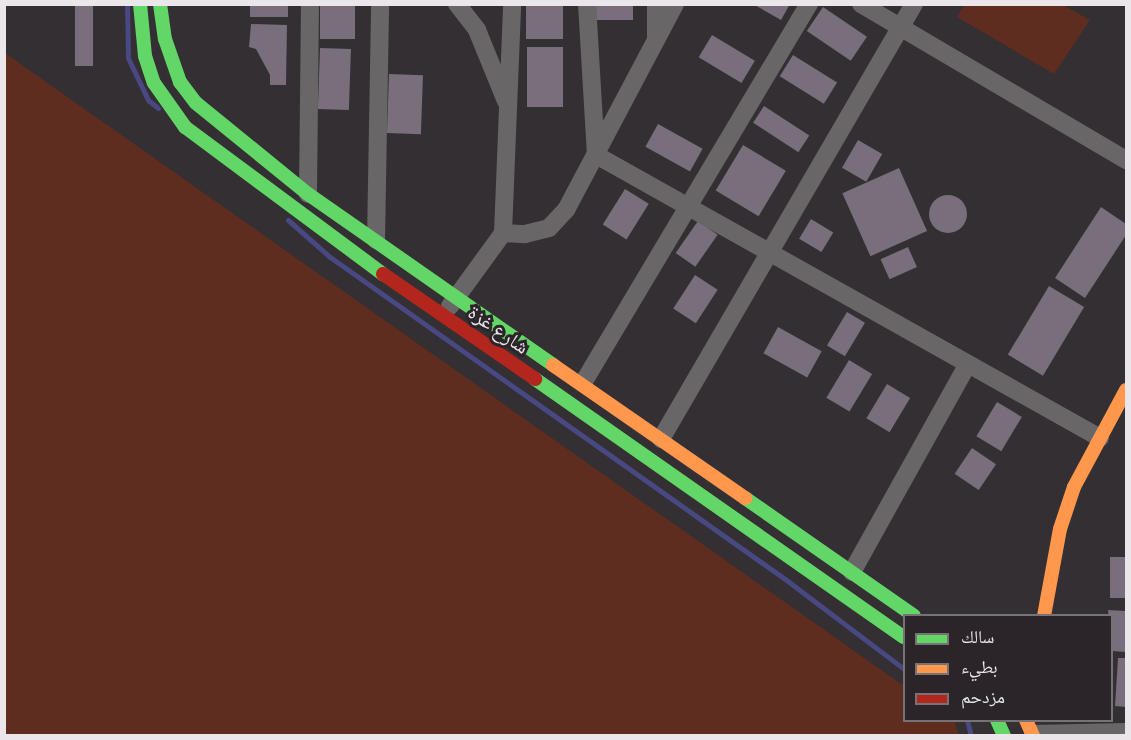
<!DOCTYPE html>
<html>
<head>
<meta charset="utf-8">
<style>
	body { margin:0 }
	#map { position:relative; width:1131px; height:740px; overflow:hidden; background:#342f32; font-family:"Exo 2","Noto Naskh Arabic",sans-serif }
	div>[style] { position:absolute }
	.green>* { inset:0; background:#5f2c20 }
	.stream>* { height:5px; margin:-2.5px; padding:0 2.5px; transform-origin:2.5px; border-radius:2.5px; background:#484882 }
	.building>* { inset:0; background:#786e7c; transform-origin:0 0 }
	.round { border-radius:50% }
	.street>* { height:18px; margin:-9px; padding:0 9px; transform-origin:9px; border-radius:9px; background:#696668 }
	.fast>* { height:14px; margin:-7px; padding:0 7px; transform-origin:7px; border-radius:7px; background:#63d668 }
	.slow>* { height:14px; margin:-7px; padding:0 7px; transform-origin:7px; border-radius:7px; background:#ff974d }
	.jam>* { height:14px; margin:-7px; padding:0 7px; transform-origin:7px; border-radius:7px; background:#b3261e }
	span { translate:-50% -50%; white-space:nowrap; text-align:center; line-height:1.15; -webkit-text-stroke:6px #2b2529; paint-order:stroke }
	.street-label { font-size:20px; color:#eae6e9 }
	.frame { position:absolute; inset:0; border:6px solid #eae6e9; pointer-events:none }
	.legend { position:absolute; left:903px; top:614px; width:210px; height:108px; box-sizing:border-box; background:#2b2529; border:2px solid #777276; margin:0; padding:8px 10px; list-style:none; font-size:18px; color:#eae6e9 }
	.legend li { display:flex; align-items:center; gap:12px; height:30px }
	.legend b { width:30px; border:2px solid #777276 }
</style>
</head>
<body>
<div id="map">
	<div class="green">
		<div style="clip-path:polygon(1063px 5px,1090px 20px,1054px 74px,957px 17px,964px 5px)"></div>
		<div style="clip-path:polygon(5px 53px,904px 686px,904px 720px,954px 721px,959px 735px,5px 735px)"></div>
	</div>
	<div class="stream">
		<div style="left:127px;top:4px;width:54px;rotate:88.9deg"></div>
		<div style="left:128px;top:58px;width:47px;rotate:64.5deg"></div>
		<div style="left:148px;top:100px;width:13px;rotate:39deg"></div>
		<div style="left:288px;top:220px;width:56px;rotate:41.4deg"></div>
		<div style="left:330px;top:257px;width:557px;rotate:35.29deg"></div>
		<div style="left:785px;top:579px;width:149px;rotate:37.1deg"></div>
		<div style="left:967px;top:720px;width:16px;rotate:76deg"></div>
	</div>
	<div class="building">
		<div style="left:75px;top:4px;width:18px;height:62px"></div>
		<div style="left:250px;top:4px;width:38px;height:13px"></div>
		<div style="left:320px;top:4px;width:35px;height:35px"></div>
		<div style="left:526px;top:4px;width:37px;height:35px"></div>
		<div style="left:595px;top:4px;width:38px;height:16px"></div>
		<div style="clip-path:polygon(753px 4px,790px 4px,781px 20px)"></div>
		<div style="left:823px;top:7px;width:53px;height:29px;rotate:34deg"></div>
		<div style="clip-path:polygon(251px 24px,287px 25px,286px 85px,270px 85px,270px 75px,256px 49px,249px 47px)"></div>
		<div style="left:712px;top:35px;width:50px;height:26px;rotate:31deg"></div>
		<div style="left:527px;top:47px;width:36px;height:60px"></div>
		<div style="left:320px;top:48px;width:31px;height:61px;rotate:2deg"></div>
		<div style="left:793px;top:55px;width:52px;height:25px;rotate:32deg"></div>
		<div style="left:389px;top:74px;width:34px;height:59px;rotate:2deg"></div>
		<div style="left:764px;top:106px;width:54px;height:20px;rotate:33deg"></div>
		<div style="left:658px;top:124px;width:51px;height:26px;rotate:29deg"></div>
		<div style="left:858px;top:140px;width:28px;height:32px;rotate:30deg"></div>
		<div style="left:743px;top:145px;width:50px;height:53px;rotate:31deg"></div>
		<div style="left:899px;top:168px;width:69px;height:62px;rotate:66deg"></div>
		<div style="left:625px;top:189px;width:28px;height:42px;rotate:32deg"></div>
		<div class="round" style="left:929px;top:195px;width:38px;height:38px"></div>
		<div style="clip-path:polygon(1101px 207px,1126px 224px,1126px 235px,1085px 298px,1055px 278px)"></div>
		<div style="left:811px;top:219px;width:26px;height:23px;rotate:31deg"></div>
		<div style="left:698px;top:221px;width:24px;height:39px;rotate:35deg"></div>
		<div style="left:908px;top:247px;width:22px;height:30px;rotate:66deg"></div>
		<div style="left:695px;top:275px;width:27px;height:40px;rotate:33deg"></div>
		<div style="left:1049px;top:286px;width:41px;height:80px;rotate:31deg"></div>
		<div style="left:847px;top:312px;width:21px;height:39px;rotate:31deg"></div>
		<div style="left:778px;top:327px;width:50px;height:30px;rotate:29deg"></div>
		<div style="left:849px;top:360px;width:27px;height:44px;rotate:31deg"></div>
		<div style="left:887px;top:384px;width:27px;height:40px;rotate:31deg"></div>
		<div style="left:997px;top:402px;width:29px;height:40px;rotate:31deg"></div>
		<div style="left:972px;top:448px;width:29px;height:31px;rotate:34deg"></div>
		<div style="left:1110px;top:557px;width:16px;height:41px"></div>
		<div style="clip-path:polygon(1108px 610px,1126px 611px,1126px 652px,1112px 651px)"></div>
		<div style="clip-path:polygon(1118px 658px,1126px 658px,1126px 707px,1115px 706px)"></div>
	</div>
	<div class="street">
		<div style="left:457px;top:4px;width:33px;rotate:52deg"></div>
		<div style="left:477px;top:30px;width:77px;rotate:67.8deg"></div>
		<div style="left:587px;top:4px;width:151px;rotate:86.6deg"></div>
		<div style="left:596px;top:155px;width:578px;rotate:29.31deg"></div>
		<div style="left:656px;top:4px;width:35px;rotate:90deg"></div>
		<div style="left:861px;top:4px;width:308px;rotate:30.5deg"></div>
		<div style="left:308px;top:194px;width:190px;rotate:-89.4deg"></div>
		<div style="left:503px;top:233px;width:22px;rotate:3deg"></div>
		<div style="left:525px;top:234px;width:25px;rotate:-14deg"></div>
		<div style="left:549px;top:228px;width:25px;rotate:-47deg"></div>
		<div style="left:566px;top:210px;width:233px;rotate:-62.1deg"></div>
		<div style="left:376px;top:240px;width:236px;rotate:-89deg"></div>
		<div style="left:450px;top:306px;width:90px;rotate:-54deg"></div>
		<div style="left:503px;top:233px;width:229px;rotate:-87.7deg"></div>
		<div style="left:583px;top:383px;width:441px;rotate:-59.2deg"></div>
		<div style="left:661px;top:439px;width:503px;rotate:-59.82deg"></div>
		<div style="left:852px;top:572px;width:238px;rotate:-60.9deg"></div>
		<div style="left:1033px;top:734px;width:93px;rotate:-1.2deg"></div>
	</div>
	<div class="fast">
		<div style="left:140px;top:4px;width:52px;rotate:84.5deg"></div>
		<div style="left:145px;top:56px;width:28px;rotate:72deg"></div>
		<div style="left:154px;top:83px;width:54px;rotate:54.8deg"></div>
		<div style="left:185px;top:127px;width:247px;rotate:36.6deg"></div>
		<div style="left:160px;top:4px;width:35px;rotate:82deg"></div>
		<div style="left:165px;top:39px;width:46px;rotate:70.8deg"></div>
		<div style="left:180px;top:82px;width:26px;rotate:53deg"></div>
		<div style="left:196px;top:103px;width:144px;rotate:39.1deg"></div>
		<div style="left:308px;top:194px;width:299px;rotate:34.9deg"></div>
		<div style="left:535px;top:379px;width:450px;rotate:35deg"></div>
		<div style="left:745px;top:498px;width:206px;rotate:34.9deg"></div>
		<div style="left:997px;top:720px;width:17px;rotate:66deg"></div>
	</div>
	<div class="slow">
		<div style="left:553px;top:365px;width:234px;rotate:34.7deg"></div>
		<div style="left:1044px;top:616px;width:88px;rotate:-79.6deg"></div>
		<div style="left:1060px;top:529px;width:44px;rotate:-71.6deg"></div>
		<div style="left:1074px;top:487px;width:110px;rotate:-61.8deg"></div>
		<div style="left:1026px;top:720px;width:17px;rotate:66deg"></div>
	</div>
	<div class="jam">
		<div style="left:383px;top:274px;width:185px;rotate:34.6deg"></div>
	</div>
	<div class="street-label">
		<span style="left:499px;top:329px;rotate:35deg">شارع غزة</span>
	</div>
	<div class="frame"></div>
	<ul class="legend">
	<li><b style="height:8px;background:#63d668"></b>سالك</li>
	<li><b style="height:8px;background:#ff974d"></b>بطيء</li>
	<li><b style="height:8px;background:#b3261e"></b>مزدحم</li>
	</ul>
</div>
</body>
</html>
